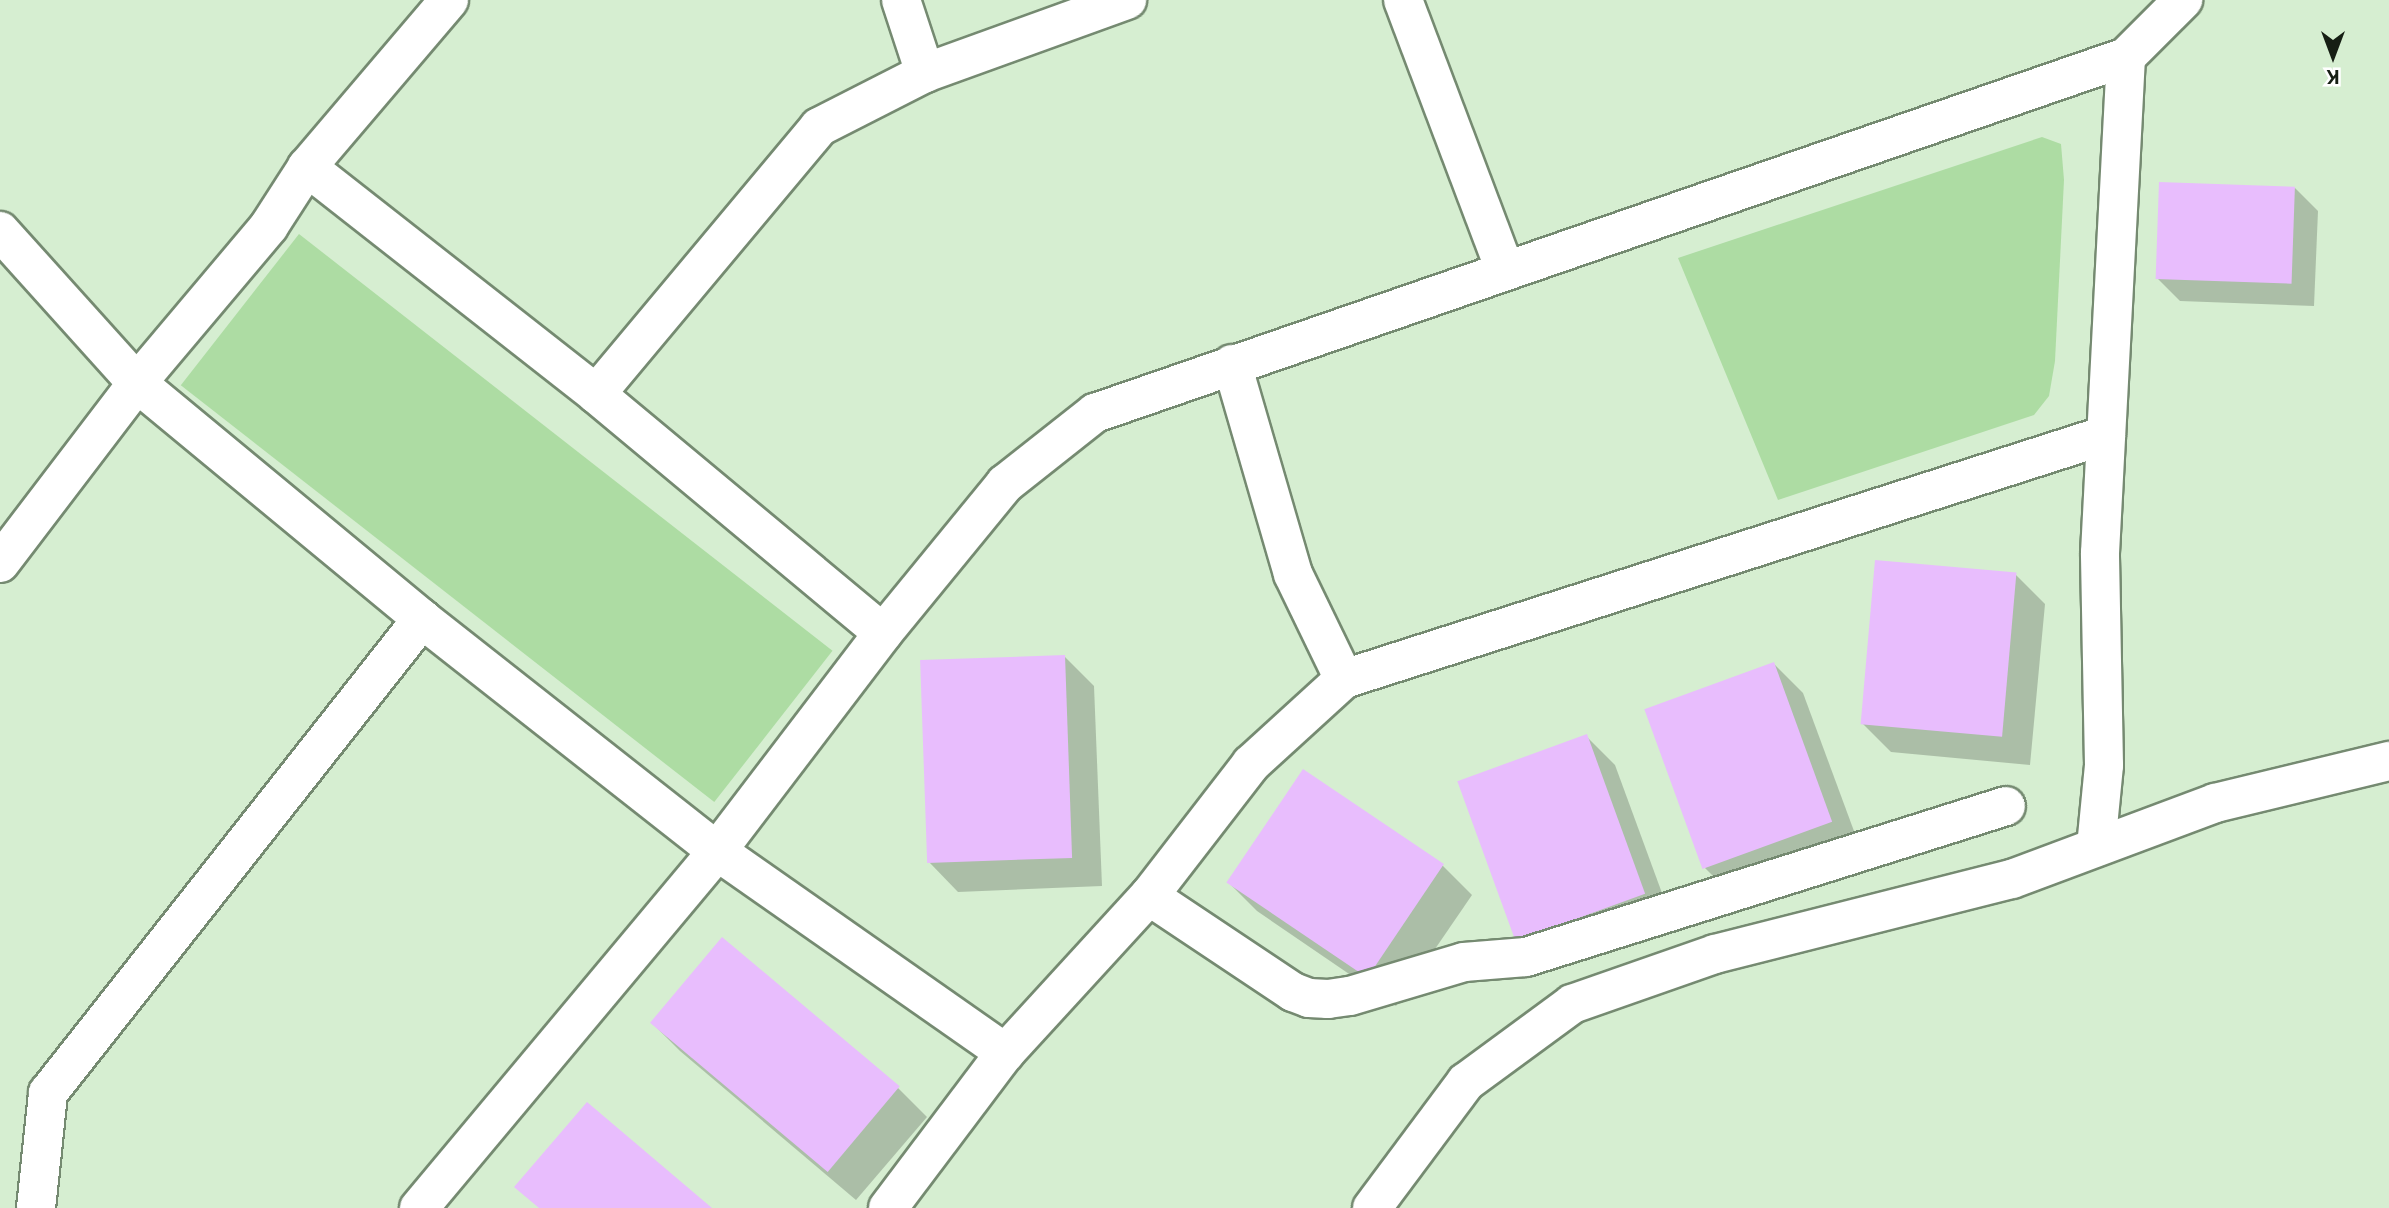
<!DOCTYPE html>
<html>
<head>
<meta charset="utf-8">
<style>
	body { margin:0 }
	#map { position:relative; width:2389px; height:1208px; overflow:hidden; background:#d6eed1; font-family:"Public Sans",sans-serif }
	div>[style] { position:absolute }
	.green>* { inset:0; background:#addca3; transform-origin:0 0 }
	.shadow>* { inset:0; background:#0003 }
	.building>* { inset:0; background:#e8bdfd; transform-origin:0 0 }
	.roads { filter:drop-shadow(2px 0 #758a71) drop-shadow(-2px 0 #758a71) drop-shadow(0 2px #758a71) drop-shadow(0 -2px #758a71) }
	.minor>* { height:38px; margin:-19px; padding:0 19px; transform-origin:19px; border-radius:19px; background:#fff }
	span { translate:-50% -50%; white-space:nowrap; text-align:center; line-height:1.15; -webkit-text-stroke:6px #fff; paint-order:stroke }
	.north { position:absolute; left:2298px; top:21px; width:70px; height:70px; -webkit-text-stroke:5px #fff; paint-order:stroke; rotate:180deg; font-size:19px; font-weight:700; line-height:28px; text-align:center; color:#161e14 }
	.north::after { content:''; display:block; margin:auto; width:24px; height:32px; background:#161e14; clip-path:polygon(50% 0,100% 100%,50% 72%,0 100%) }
</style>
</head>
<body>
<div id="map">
	<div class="green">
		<div style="clip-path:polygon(2042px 137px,2061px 144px,2064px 180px,2055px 361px,2049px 396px,2034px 415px,1778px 500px,1678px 258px)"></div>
		<div style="left:299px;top:234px;width:677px;height:192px;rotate:38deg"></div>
	</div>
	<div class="shadow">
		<div style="clip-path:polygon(2295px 188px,2318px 211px,2314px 306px,2180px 301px,2157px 278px)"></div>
		<div style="clip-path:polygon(2015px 574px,2045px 604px,2030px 765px,1891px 752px,1862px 723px)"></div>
		<div style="clip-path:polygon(1064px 656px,1094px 686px,1102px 886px,958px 892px,929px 862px)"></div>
		<div style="clip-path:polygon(1774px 664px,1803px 693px,1861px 850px,1734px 897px,1705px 868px)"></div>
		<div style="clip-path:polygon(1586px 736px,1615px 765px,1673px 923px,1517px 940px)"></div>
		<div style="clip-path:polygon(1304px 771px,1443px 866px,1472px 895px,1396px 1006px,1257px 911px,1228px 882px)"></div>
		<div style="clip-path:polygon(651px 1022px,898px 1088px,927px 1117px,856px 1200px,680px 1051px)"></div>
	</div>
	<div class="building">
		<div style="left:2159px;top:182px;width:136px;height:97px;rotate:2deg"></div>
		<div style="left:1875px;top:560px;width:142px;height:165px;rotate:5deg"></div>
		<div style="left:1065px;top:655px;width:203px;height:145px;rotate:88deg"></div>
		<div style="left:1774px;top:662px;width:170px;height:138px;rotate:70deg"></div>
		<div style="left:1587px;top:734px;width:170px;height:138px;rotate:70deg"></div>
		<div style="left:1303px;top:769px;width:170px;height:137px;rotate:34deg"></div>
		<div style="left:722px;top:937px;width:232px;height:112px;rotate:40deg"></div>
		<div style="clip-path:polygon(587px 1102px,712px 1208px,539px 1208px,514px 1187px)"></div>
	</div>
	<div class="roads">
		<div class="minor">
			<div style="left:901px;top:0;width:77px;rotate:71.8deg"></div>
			<div style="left:1403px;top:0;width:289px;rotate:69.3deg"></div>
			<div style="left:307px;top:167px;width:367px;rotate:38.1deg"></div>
			<div style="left:596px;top:394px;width:373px;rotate:39.8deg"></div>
			<div style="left:0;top:231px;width:205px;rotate:48deg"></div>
			<div style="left:137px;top:383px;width:370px;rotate:39.6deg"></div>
			<div style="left:422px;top:619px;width:375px;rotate:38.2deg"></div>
			<div style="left:717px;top:851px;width:352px;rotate:35deg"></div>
			<div style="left:1232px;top:364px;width:219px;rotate:73.8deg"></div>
			<div style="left:1293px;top:574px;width:117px;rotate:64.1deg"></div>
			<div style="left:596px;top:394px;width:348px;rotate:-50.1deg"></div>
			<div style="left:819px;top:127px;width:119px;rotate:-27deg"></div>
			<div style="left:925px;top:73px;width:215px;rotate:-19.9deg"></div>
			<div style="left:0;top:563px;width:226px;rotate:-52.7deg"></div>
			<div style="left:137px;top:383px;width:205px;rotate:-49.9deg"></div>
			<div style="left:269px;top:226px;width:70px;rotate:-57.2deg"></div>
			<div style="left:307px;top:167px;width:219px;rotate:-49.6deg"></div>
			<div style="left:2096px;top:847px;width:82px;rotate:-84.4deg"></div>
			<div style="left:2104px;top:765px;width:212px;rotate:-91.1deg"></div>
			<div style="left:2100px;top:553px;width:497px;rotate:-87deg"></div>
			<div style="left:1149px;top:896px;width:173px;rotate:33.7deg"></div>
			<div style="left:1293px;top:992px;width:17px;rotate:21deg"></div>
			<div style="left:1309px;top:998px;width:19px;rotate:3deg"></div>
			<div style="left:1328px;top:999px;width:22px;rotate:-8deg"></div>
			<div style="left:1350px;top:996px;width:119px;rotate:-16.6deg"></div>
			<div style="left:1464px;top:962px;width:62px;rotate:-4.6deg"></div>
			<div style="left:1526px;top:957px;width:503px;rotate:-17.46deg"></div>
			<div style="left:36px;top:1208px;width:116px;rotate:-84deg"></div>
			<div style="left:48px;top:1093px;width:604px;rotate:-51.73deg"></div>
			<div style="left:419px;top:1208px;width:465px;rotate:-50.1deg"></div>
			<div style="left:717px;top:851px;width:274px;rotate:-52.7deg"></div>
			<div style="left:883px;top:633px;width:193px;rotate:-50.7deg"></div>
			<div style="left:1005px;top:484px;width:115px;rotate:-38.3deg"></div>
			<div style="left:1095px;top:413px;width:1091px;rotate:-19.05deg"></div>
			<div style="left:2126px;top:57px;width:81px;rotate:-45deg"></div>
			<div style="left:888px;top:1208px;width:194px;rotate:-53deg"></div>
			<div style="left:1005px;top:1053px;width:213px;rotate:-47.5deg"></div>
			<div style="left:1149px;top:896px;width:167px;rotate:-52.3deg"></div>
			<div style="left:1251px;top:764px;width:126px;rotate:-42.4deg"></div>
			<div style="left:1344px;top:679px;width:800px;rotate:-17.76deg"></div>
			<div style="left:1372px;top:1208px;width:157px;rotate:-53.3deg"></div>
			<div style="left:1466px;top:1082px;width:132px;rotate:-36.3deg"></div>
			<div style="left:1572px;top:1004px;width:151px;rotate:-19.3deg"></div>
			<div style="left:1715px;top:954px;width:306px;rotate:-14.2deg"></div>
			<div style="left:2012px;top:879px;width:217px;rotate:-20.5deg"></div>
			<div style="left:2215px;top:803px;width:179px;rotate:-13.6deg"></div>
		</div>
	</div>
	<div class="north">K</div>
</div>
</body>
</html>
